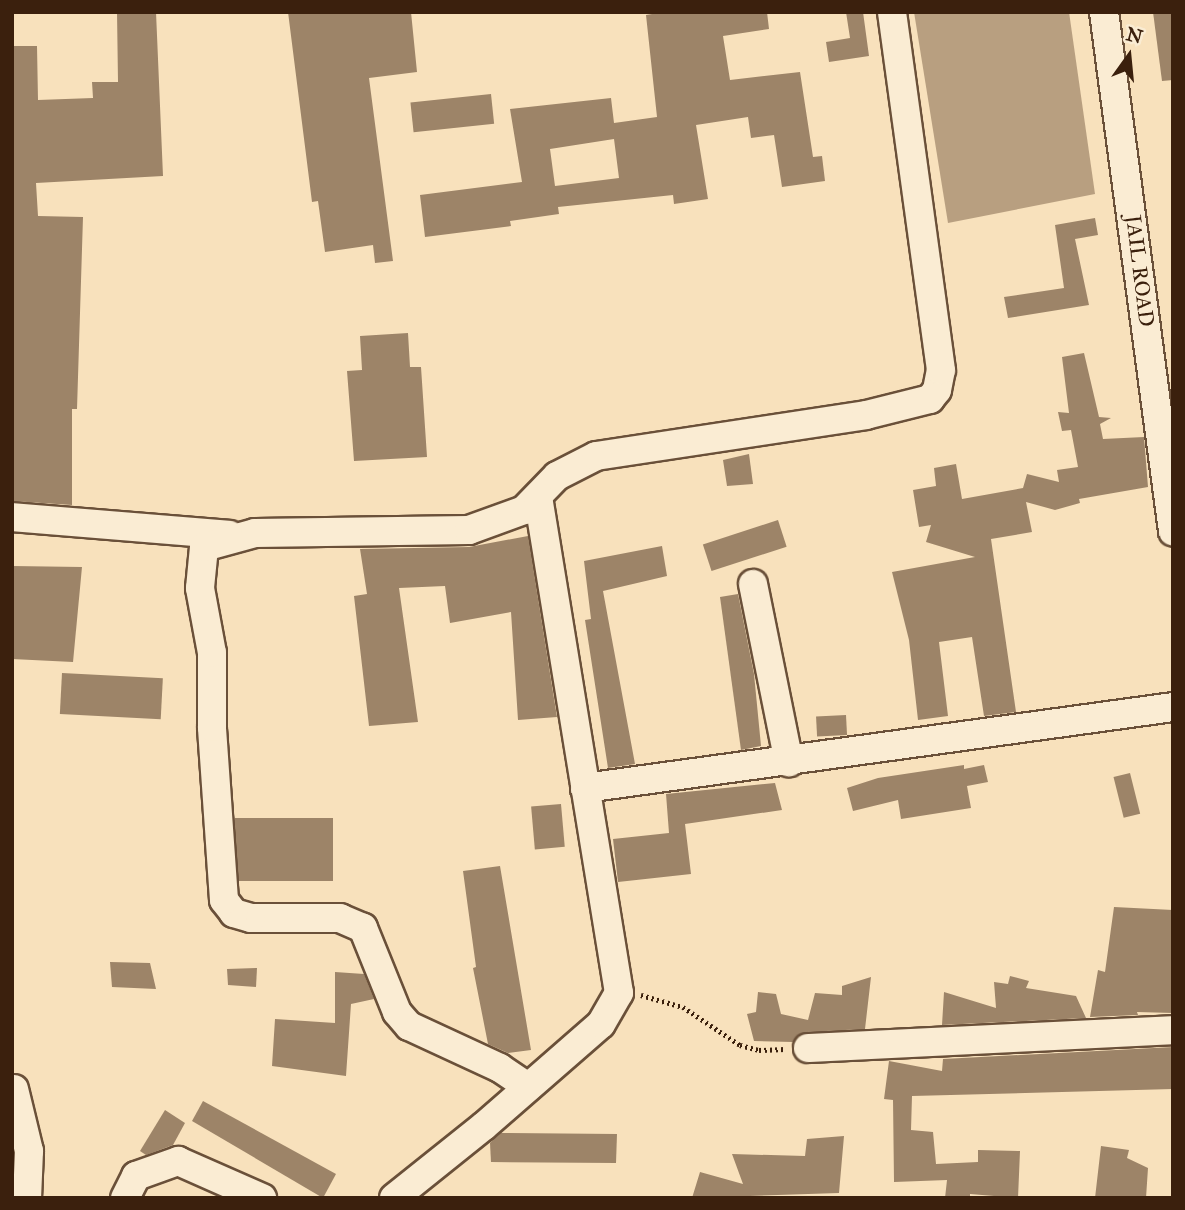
<!DOCTYPE html>
<html>
<head>
<meta charset="utf-8">
<style>
	body { margin:0 }
	#map { position:relative; width:1185px; height:1210px; overflow:hidden; background:#f8e1bc; font-family:"IM FELL Great Primer",serif }
	div>[style] { position:absolute }
	.water>* { inset:0; background:#b89f80 }
	.building>* { inset:0; background:#9d8468; transform-origin:0 0 }
	.path>* { height:4.5px; margin-top:-2.25px; transform-origin:0; background:repeating-linear-gradient(90deg,#3b200d 0 2px,transparent 0 5.5px) }
	.roads { filter:drop-shadow(2px 0 #6a5039) drop-shadow(-2px 0 #6a5039) drop-shadow(0 2px #6a5039) drop-shadow(0 -2px #6a5039) }
	.minor>* { height:28px; margin:-14px; padding:0 14px; transform-origin:14px; border-radius:14px; background:#faecd3 }
	span { translate:-50% -50%; white-space:nowrap; text-align:center; line-height:1.15; -webkit-text-stroke:7px #faecd3; paint-order:stroke }
	.street-label { font-size:21px; color:#3b200d }
	.frame { position:absolute; inset:0; border:14px solid #3b200d; pointer-events:none }
	.north { position:absolute; left:1094px; top:21px; width:70px; height:70px; -webkit-text-stroke:5px #faecd3; paint-order:stroke; rotate:15deg; font-size:19px; font-weight:700; line-height:28px; text-align:center; color:#3b200d }
	.north::after { content:''; display:block; margin:auto; width:24px; height:32px; background:#3b200d; clip-path:polygon(50% 0,100% 100%,50% 72%,0 100%) }
</style>
</head>
<body>
<div id="map">
	<div class="water">
		<div style="clip-path:polygon(914px 12px,1069px 12px,1095px 194px,948px 223px)"></div>
	</div>
	<div class="building">
		<div style="clip-path:polygon(117px 12px,156px 12px,163px 176px,36px 183px,38px 216px,83px 217px,77px 409px,72px 409px,72px 505px,12px 501px,12px 46px,37px 46px,38px 100px,93px 98px,92px 82px,118px 82px)"></div>
		<div style="clip-path:polygon(288px 12px,411px 12px,417px 72px,369px 78px,393px 261px,375px 263px,373px 245px,325px 252px,318px 201px,312px 202px)"></div>
		<div style="clip-path:polygon(evenodd,664px 12px,767px 12px,769px 29px,723px 36px,730px 80px,800px 72px,813px 157px,822px 156px,825px 181px,782px 187px,774px 135px,751px 138px,748px 117px,696px 125px,708px 199px,674px 204px,673px 195px,558px 207px,559px 214px,510px 221px,511px 226px,425px 237px,420px 195px,522px 182px,510px 109px,611px 98px,614px 123px,657px 117px,646px 15px,664px 12px,614px 139px,619px 178px,555px 186px,550px 149px,614px 139px)"></div>
		<div style="clip-path:polygon(846px 12px,863px 12px,869px 56px,829px 62px,826px 42px,850px 38px)"></div>
		<div style="clip-path:polygon(1153px 12px,1173px 12px,1173px 80px,1162px 81px)"></div>
		<div style="left:491px;top:94px;width:30px;height:81px;rotate:84deg"></div>
		<div style="clip-path:polygon(1095px 218px,1098px 235px,1075px 239px,1089px 305px,1008px 318px,1004px 297px,1064px 288px,1055px 225px)"></div>
		<div style="clip-path:polygon(408px 333px,410px 367px,421px 367px,427px 457px,354px 461px,347px 371px,362px 370px,360px 336px)"></div>
		<div style="clip-path:polygon(1084px 353px,1099px 417px,1111px 418px,1100px 424px,1103px 439px,1144px 437px,1148px 487px,1079px 499px,1080px 503px,1055px 510px,1026px 502px,1032px 532px,991px 539px,1016px 712px,984px 716px,972px 637px,939px 642px,948px 716px,918px 720px,909px 640px,892px 572px,975px 557px,926px 542px,931px 525px,919px 527px,913px 490px,936px 486px,934px 468px,956px 464px,962px 499px,1023px 488px,1027px 474px,1059px 482px,1057px 470px,1078px 467px,1071px 430px,1062px 431px,1058px 412px,1069px 413px,1062px 357px)"></div>
		<div style="clip-path:polygon(749px 454px,753px 484px,727px 486px,723px 460px)"></div>
		<div style="left:778px;top:520px;width:28px;height:79px;rotate:72deg"></div>
		<div style="clip-path:polygon(528px 536px,557px 717px,518px 720px,511px 612px,450px 623px,445px 586px,399px 588px,418px 722px,369px 726px,354px 596px,367px 594px,360px 549px,469px 547px)"></div>
		<div style="clip-path:polygon(662px 546px,667px 576px,603px 591px,635px 764px,608px 768px,585px 620px,591px 619px,584px 561px)"></div>
		<div style="clip-path:polygon(12px 566px,82px 567px,73px 662px,12px 659px)"></div>
		<div style="clip-path:polygon(738px 594px,754px 674px,761px 746px,741px 750px,720px 597px)"></div>
		<div style="left:62px;top:673px;width:101px;height:41px;rotate:3deg"></div>
		<div style="left:846px;top:715px;width:20px;height:30px;rotate:87deg"></div>
		<div style="clip-path:polygon(964px 765px,964px 769px,984px 765px,988px 782px,967px 786px,971px 808px,901px 819px,898px 800px,853px 811px,847px 788px,878px 778px)"></div>
		<div style="left:1130px;top:773px;width:42px;height:17px;rotate:76deg"></div>
		<div style="clip-path:polygon(775px 783px,782px 810px,685px 824px,691px 874px,618px 882px,613px 839px,669px 833px,666px 794px)"></div>
		<div style="left:561px;top:804px;width:43px;height:30px;rotate:85deg"></div>
		<div style="left:333px;top:818px;width:63px;height:98px;rotate:90deg"></div>
		<div style="clip-path:polygon(500px 866px,531px 1050px,508px 1053px,488px 1044px,473px 968px,476px 967px,463px 871px)"></div>
		<div style="clip-path:polygon(1114px 907px,1173px 910px,1173px 1013px,1137px 1012px,1138px 1015px,1090px 1017px,1098px 970px,1105px 972px)"></div>
		<div style="clip-path:polygon(110px 962px,150px 963px,156px 989px,112px 987px)"></div>
		<div style="clip-path:polygon(257px 968px,256px 987px,228px 985px,227px 969px)"></div>
		<div style="clip-path:polygon(335px 972px,364px 974px,374px 999px,351px 1004px,346px 1076px,272px 1066px,275px 1019px,335px 1023px)"></div>
		<div style="clip-path:polygon(1010px 976px,1029px 981px,1026px 988px,1076px 996px,1086px 1018px,942px 1025px,944px 992px,996px 1008px,994px 982px,1008px 984px)"></div>
		<div style="clip-path:polygon(871px 977px,865px 1029px,807px 1032px,793px 1042px,754px 1041px,747px 1014px,756px 1012px,758px 992px,776px 994px,781px 1014px,808px 1020px,815px 993px,842px 995px,842px 986px)"></div>
		<div style="clip-path:polygon(1173px 1047px,1173px 1089px,912px 1096px,911px 1130px,933px 1132px,936px 1164px,978px 1162px,978px 1150px,1020px 1151px,1018px 1198px,970px 1194px,970px 1198px,945px 1198px,947px 1180px,894px 1182px,893px 1100px,884px 1099px,889px 1061px,942px 1071px,943px 1059px)"></div>
		<div style="clip-path:polygon(203px 1101px,336px 1174px,323px 1198px,192px 1121px)"></div>
		<div style="clip-path:polygon(165px 1110px,185px 1123px,173px 1145px,146px 1155px,140px 1151px)"></div>
		<div style="clip-path:polygon(501px 1133px,617px 1134px,616px 1163px,491px 1162px,490px 1143px)"></div>
		<div style="clip-path:polygon(844px 1136px,839px 1193px,692px 1198px,700px 1172px,743px 1184px,732px 1154px,805px 1156px,807px 1139px)"></div>
		<div style="clip-path:polygon(1101px 1146px,1129px 1150px,1127px 1158px,1148px 1168px,1146px 1198px,1095px 1198px)"></div>
	</div>
	<div class="path">
		<div style="left:641px;top:995px;width:44px;rotate:15.9deg"></div>
		<div style="left:683px;top:1007px;width:69px;rotate:33.7deg"></div>
		<div style="left:740px;top:1045px;width:20px;rotate:15deg"></div>
		<div style="left:759px;top:1050px;width:26px;rotate:-2deg"></div>
	</div>
	<div class="roads">
		<div class="minor">
			<div style="left:1104px;top:12px;width:524px;rotate:82.43deg"></div>
			<div style="left:12px;top:517px;width:218px;rotate:4.7deg"></div>
			<div style="left:753px;top:584px;width:182px;rotate:78.6deg"></div>
			<div style="left:585px;top:788px;width:594px;rotate:-7.84deg"></div>
			<div style="left:808px;top:1048px;width:365px;rotate:-2.8deg"></div>
			<div style="left:528px;top:1087px;width:34px;rotate:-146deg"></div>
			<div style="left:500px;top:1068px;width:100px;rotate:-155.2deg"></div>
			<div style="left:409px;top:1026px;width:18px;rotate:-131deg"></div>
			<div style="left:397px;top:1012px;width:91px;rotate:-112deg"></div>
			<div style="left:363px;top:928px;width:25px;rotate:-157deg"></div>
			<div style="left:340px;top:918px;width:89px;rotate:180deg"></div>
			<div style="left:251px;top:918px;width:18px;rotate:-164deg"></div>
			<div style="left:234px;top:913px;width:16px;rotate:-128deg"></div>
			<div style="left:224px;top:900px;width:173px;rotate:-94deg"></div>
			<div style="left:212px;top:727px;width:74px;rotate:-90deg"></div>
			<div style="left:212px;top:653px;width:66px;rotate:-100.5deg"></div>
			<div style="left:200px;top:588px;width:41px;rotate:-84.4deg"></div>
			<div style="left:204px;top:547px;width:53px;rotate:-15.4deg"></div>
			<div style="left:255px;top:533px;width:214px;rotate:-0.8deg"></div>
			<div style="left:469px;top:530px;width:59px;rotate:-20deg"></div>
			<div style="left:524px;top:510px;width:47px;rotate:-45.9deg"></div>
			<div style="left:557px;top:476px;width:44px;rotate:-27.1deg"></div>
			<div style="left:596px;top:456px;width:273px;rotate:-8.6deg"></div>
			<div style="left:866px;top:415px;width:66px;rotate:-14deg"></div>
			<div style="left:930px;top:399px;width:11px;rotate:-52deg"></div>
			<div style="left:937px;top:390px;width:20px;rotate:-79deg"></div>
			<div style="left:941px;top:370px;width:361px;rotate:-97.8deg"></div>
			<div style="left:14px;top:1089px;width:64px;rotate:76.4deg"></div>
			<div style="left:29px;top:1151px;width:47px;rotate:92.4deg"></div>
			<div style="left:125px;top:1198px;width:25px;rotate:-63deg"></div>
			<div style="left:136px;top:1176px;width:45px;rotate:-19.7deg"></div>
			<div style="left:178px;top:1161px;width:92px;rotate:23.8deg"></div>
			<div style="left:394px;top:1198px;width:115px;rotate:-38.7deg"></div>
			<div style="left:484px;top:1126px;width:155px;rotate:-41.1deg"></div>
			<div style="left:601px;top:1024px;width:36px;rotate:-60deg"></div>
			<div style="left:619px;top:993px;width:503px;rotate:-99.27deg"></div>
		</div>
	</div>
	<div class="street-label">
		<span style="left:1140px;top:271px;rotate:83deg">JAIL ROAD</span>
	</div>
	<div class="frame"></div>
	<div class="north">N</div>
</div>
</body>
</html>
